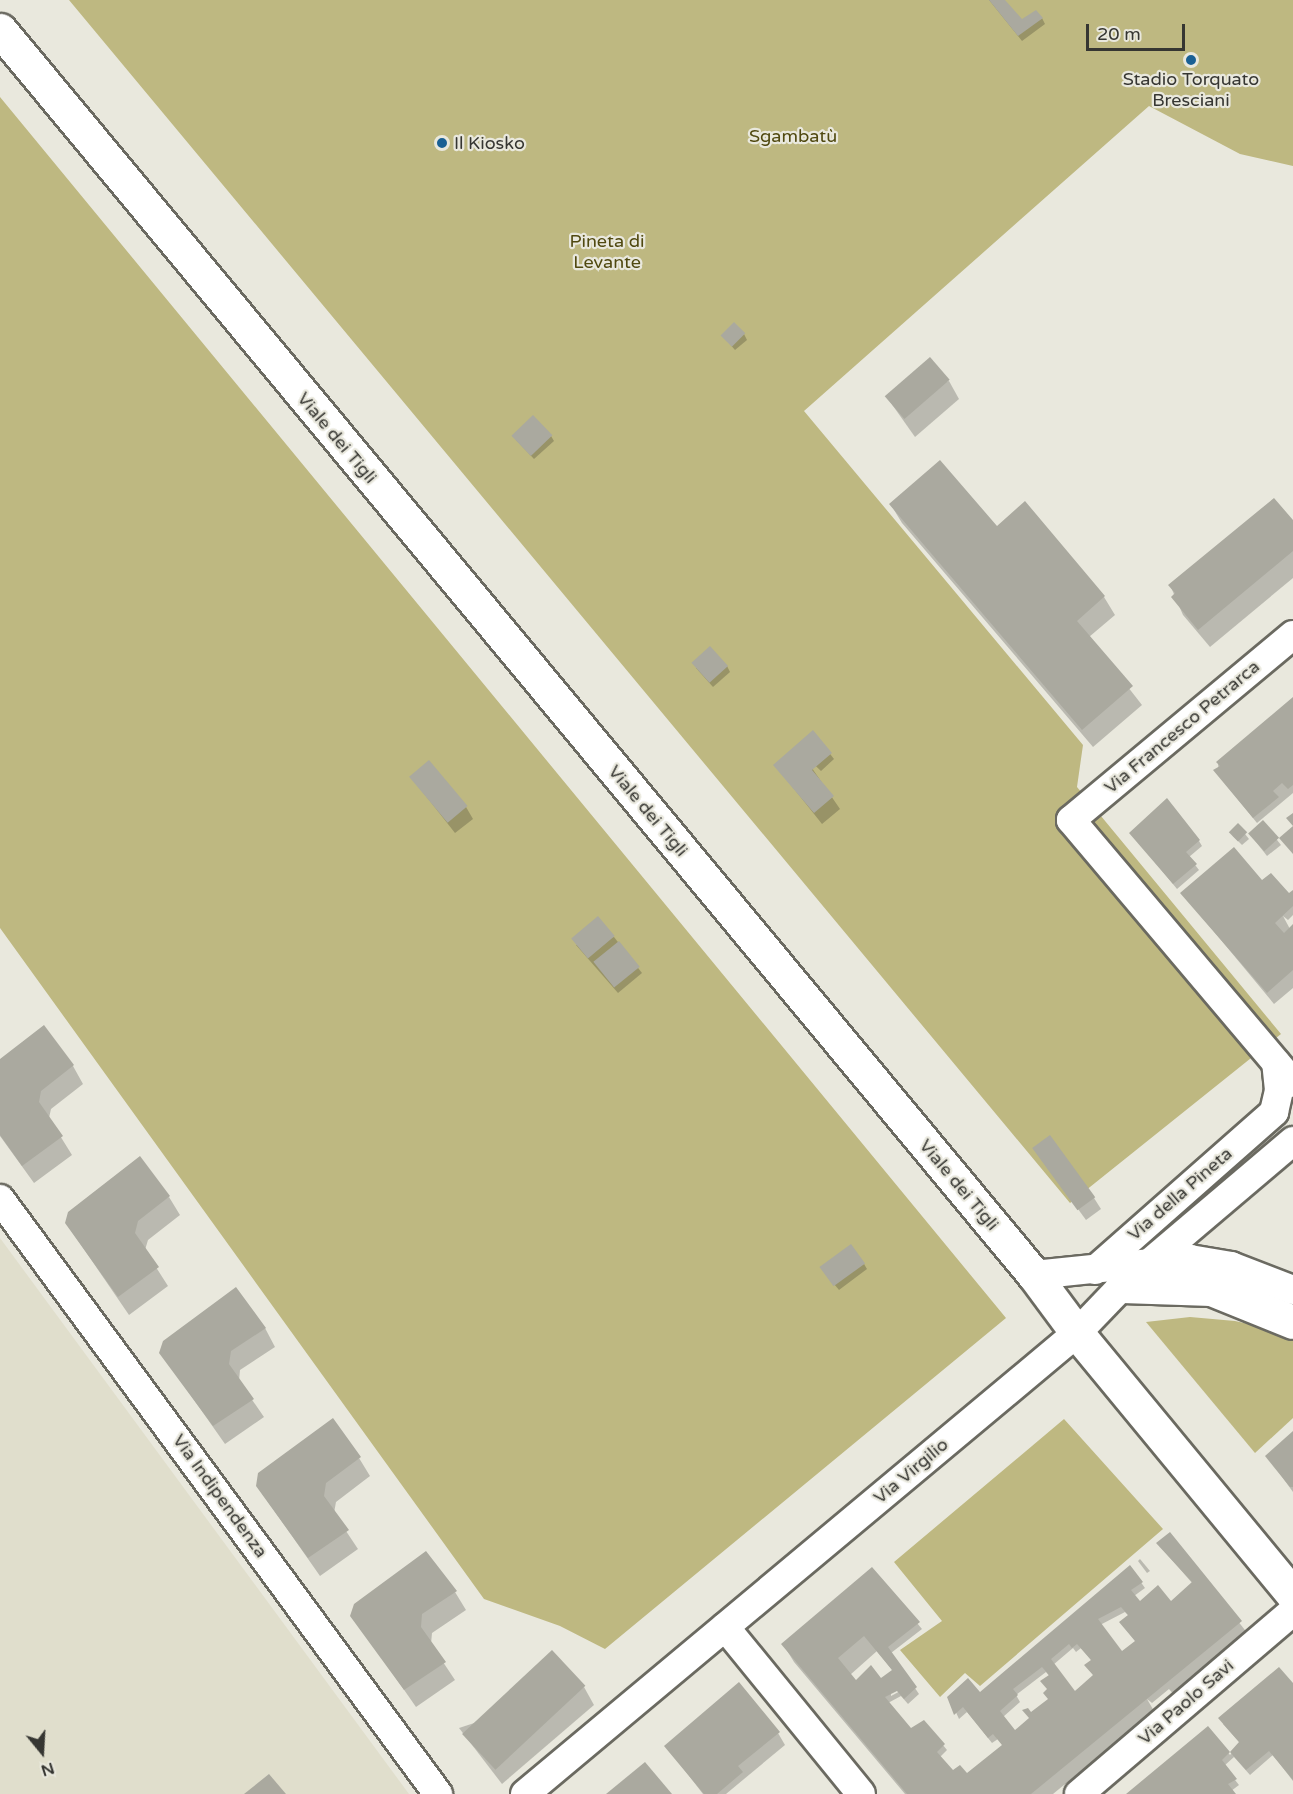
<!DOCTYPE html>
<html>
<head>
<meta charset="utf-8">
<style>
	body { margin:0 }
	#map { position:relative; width:1293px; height:1794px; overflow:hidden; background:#e9e8dd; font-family:"Varela Round",sans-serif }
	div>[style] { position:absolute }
	.built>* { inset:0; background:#e0decc }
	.green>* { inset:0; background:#beb881 }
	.shadow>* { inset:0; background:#0003 }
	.building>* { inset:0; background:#aaa99f; transform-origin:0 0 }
	.roads { filter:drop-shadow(2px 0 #6b6a61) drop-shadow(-2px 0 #6b6a61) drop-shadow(0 2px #6b6a61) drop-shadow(0 -2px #6b6a61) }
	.street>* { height:28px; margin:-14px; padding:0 14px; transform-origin:14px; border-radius:14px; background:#fff }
	.secondary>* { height:33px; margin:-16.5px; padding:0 16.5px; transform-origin:16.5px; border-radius:16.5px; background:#fff }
	.dots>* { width:16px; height:16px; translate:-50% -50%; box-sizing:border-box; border:3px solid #e9e8dd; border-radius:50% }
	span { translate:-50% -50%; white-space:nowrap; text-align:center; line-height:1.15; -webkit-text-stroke:4.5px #e9e8dd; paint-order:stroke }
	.poi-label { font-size:18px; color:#363632 }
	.left { translate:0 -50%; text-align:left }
	.park-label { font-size:18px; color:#504910 }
	.street-label { font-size:18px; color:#363632 }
	.north { position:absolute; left:12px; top:1722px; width:60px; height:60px; -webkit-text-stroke:4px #e9e8dd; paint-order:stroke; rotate:162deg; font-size:16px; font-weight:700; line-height:24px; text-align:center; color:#363632 }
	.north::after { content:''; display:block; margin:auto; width:21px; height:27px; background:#363632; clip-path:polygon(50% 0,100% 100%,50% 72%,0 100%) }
	.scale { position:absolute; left:1086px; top:24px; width:99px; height:27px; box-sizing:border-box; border:3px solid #363632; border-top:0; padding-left:8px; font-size:18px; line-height:21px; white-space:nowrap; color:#363632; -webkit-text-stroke:4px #e9e8dd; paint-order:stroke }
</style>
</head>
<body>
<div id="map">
	<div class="built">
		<div style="clip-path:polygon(0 1238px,409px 1794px,0 1794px)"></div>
	</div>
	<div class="green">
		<div style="clip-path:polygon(69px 0,1293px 0,1293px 166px,1240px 154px,1149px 106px,804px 411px,1083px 745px,1077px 787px,1281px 1034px,1070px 1203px)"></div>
		<div style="clip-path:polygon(0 97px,1006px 1318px,605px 1649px,560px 1626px,484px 1599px,0 928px)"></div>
		<div style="clip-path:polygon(1190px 1317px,1235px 1321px,1271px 1329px,1293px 1340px,1293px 1418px,1255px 1453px,1146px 1322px)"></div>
		<div style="clip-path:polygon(1064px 1419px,1163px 1529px,980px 1686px,965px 1673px,940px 1697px,900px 1650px,942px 1621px,894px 1562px)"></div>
	</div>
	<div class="shadow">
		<div style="clip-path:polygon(989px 0,1003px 0,1022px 21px,1042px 18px,1045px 24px,1022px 41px)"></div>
		<div style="clip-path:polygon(744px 334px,747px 340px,735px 350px,722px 335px)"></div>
		<div style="clip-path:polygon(949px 381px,959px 399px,915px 437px,886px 396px)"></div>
		<div style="clip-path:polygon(551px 436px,554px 441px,534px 459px,516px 440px)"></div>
		<div style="clip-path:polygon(1025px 503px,1104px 597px,1115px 615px,1089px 637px,1142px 705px,1093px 747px,902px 523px,891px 505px,997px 528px)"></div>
		<div style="clip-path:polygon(1293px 522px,1293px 578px,1210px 647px,1183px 615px,1170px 585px)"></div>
		<div style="clip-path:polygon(727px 666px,730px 672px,713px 687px,696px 668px)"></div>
		<div style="clip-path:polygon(1293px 698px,1293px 793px,1257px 823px,1219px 776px,1218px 763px)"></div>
		<div style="clip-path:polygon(813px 732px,834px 759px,821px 771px,801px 752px,840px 809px,822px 824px,775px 765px)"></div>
		<div style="clip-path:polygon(411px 777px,466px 807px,473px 819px,455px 833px)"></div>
		<div style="clip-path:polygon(1263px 822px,1281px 845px,1267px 856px,1253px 838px)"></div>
		<div style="clip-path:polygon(1238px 825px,1249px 839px,1242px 845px,1233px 836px)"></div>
		<div style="clip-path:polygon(1131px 833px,1199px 841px,1202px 846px,1189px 857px,1199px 870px,1177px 889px)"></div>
		<div style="clip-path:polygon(1233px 849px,1262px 882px,1289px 895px,1293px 892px,1293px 915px,1288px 920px,1283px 916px,1290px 929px,1293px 926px,1293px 988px,1274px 1004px,1182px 893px)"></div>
		<div style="clip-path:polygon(614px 937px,642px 973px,618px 993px,576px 945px)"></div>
		<div style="clip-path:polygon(0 1061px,73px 1066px,83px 1084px,51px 1109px,49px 1118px,72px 1155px,34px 1183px,0 1136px)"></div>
		<div style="clip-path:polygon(1034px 1149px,1094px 1198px,1101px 1209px,1086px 1220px)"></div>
		<div style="clip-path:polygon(169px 1197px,180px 1215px,148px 1240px,145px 1250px,168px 1286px,129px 1315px,66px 1223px)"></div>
		<div style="clip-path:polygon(864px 1264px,867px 1269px,839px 1290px,825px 1273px)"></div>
		<div style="clip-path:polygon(265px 1328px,275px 1347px,240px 1370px,239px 1381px,264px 1417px,225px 1444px,161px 1353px)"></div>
		<div style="clip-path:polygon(1293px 1433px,1293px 1492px,1267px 1456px)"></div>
		<div style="clip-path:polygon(359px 1458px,370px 1476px,336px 1502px,334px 1513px,358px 1549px,320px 1576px,257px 1486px)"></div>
		<div style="clip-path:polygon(evenodd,1170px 1534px,1248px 1634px,1174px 1695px,1169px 1689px,1152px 1703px,1147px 1699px,1154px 1711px,1053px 1794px,905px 1794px,794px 1662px,783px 1644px,872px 1569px,922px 1629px,891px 1653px,919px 1694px,908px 1704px,901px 1696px,888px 1703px,911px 1730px,924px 1722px,947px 1750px,940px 1757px,951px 1771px,971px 1781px,1003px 1746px,998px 1739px,992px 1743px,967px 1712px,959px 1719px,949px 1697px,980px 1694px,1130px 1567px,1145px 1588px,1134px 1596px,1140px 1603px,1171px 1604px,1193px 1584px,1158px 1544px,1170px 1534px,1125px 1612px,1129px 1616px,1125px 1628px,1136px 1642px,1122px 1653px,1100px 1625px,1125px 1612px,1170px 1534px,1073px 1648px,1076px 1652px,1081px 1648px,1092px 1661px,1086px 1665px,1094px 1676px,1074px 1692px,1053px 1665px,1073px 1648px,1170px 1534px,877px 1651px,893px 1671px,881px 1680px,855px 1683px,850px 1675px,877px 1651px,1170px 1534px,1046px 1672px,1050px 1677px,1049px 1700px,1015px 1732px,1003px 1717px,1020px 1702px,1016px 1695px,1046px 1672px,1170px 1534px,902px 1686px,904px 1689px,891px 1696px,891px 1693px,902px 1686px)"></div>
		<div style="clip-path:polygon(1140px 1559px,1150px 1571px,1147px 1573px,1138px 1561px)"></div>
		<div style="clip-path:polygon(455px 1592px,466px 1610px,432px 1633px,431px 1644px,455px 1680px,416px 1707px,352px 1615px)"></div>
		<div style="clip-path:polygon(1293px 1686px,1293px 1781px,1273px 1755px,1250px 1775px,1234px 1757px,1224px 1766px,1239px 1785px,1231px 1791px,1234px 1794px,1128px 1794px,1208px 1728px,1230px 1755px,1240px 1743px,1223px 1724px)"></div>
		<div style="clip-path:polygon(584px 1687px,594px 1705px,502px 1784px,459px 1728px)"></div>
		<div style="clip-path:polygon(778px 1733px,785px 1745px,726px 1794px,703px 1794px,666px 1746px)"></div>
	</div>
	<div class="building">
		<div style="clip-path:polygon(989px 0,1005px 0,1022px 19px,1036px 10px,1043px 18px,1018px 36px)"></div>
		<div style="left:734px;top:322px;width:16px;height:19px;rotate:45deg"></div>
		<div style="left:930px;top:357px;width:30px;height:60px;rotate:49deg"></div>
		<div style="left:533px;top:415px;width:28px;height:30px;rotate:46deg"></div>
		<div style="clip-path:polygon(940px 460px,997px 526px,1025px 501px,1105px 596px,1077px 621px,1133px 686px,1082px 730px,889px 504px)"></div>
		<div style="clip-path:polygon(1274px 498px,1293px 520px,1293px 551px,1198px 630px,1171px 597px,1175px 593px,1168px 585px)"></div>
		<div style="left:710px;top:646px;width:27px;height:25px;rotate:48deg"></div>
		<div style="clip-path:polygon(1293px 697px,1293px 785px,1288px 789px,1282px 783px,1273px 791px,1279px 797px,1253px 818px,1213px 770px,1220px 766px,1216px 762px)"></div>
		<div style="clip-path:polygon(813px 730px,832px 753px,812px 770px,834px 796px,814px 813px,773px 765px)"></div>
		<div style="left:429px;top:760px;width:60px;height:26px;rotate:50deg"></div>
		<div style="clip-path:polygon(1167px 798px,1200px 840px,1186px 852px,1197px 864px,1173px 884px,1129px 833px)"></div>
		<div style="clip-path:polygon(1293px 813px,1293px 854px,1279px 838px,1293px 826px,1286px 818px)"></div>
		<div style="left:1263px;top:820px;width:24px;height:20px;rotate:48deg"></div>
		<div style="left:1238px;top:823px;width:13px;height:13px;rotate:45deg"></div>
		<div style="clip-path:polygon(1234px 847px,1262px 880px,1271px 873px,1289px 893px,1293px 890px,1293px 906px,1275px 923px,1284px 933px,1293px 924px,1293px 970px,1267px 993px,1180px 893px)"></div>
		<div style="left:598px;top:916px;width:26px;height:35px;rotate:50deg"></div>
		<div style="left:619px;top:941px;width:33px;height:33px;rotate:51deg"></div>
		<div style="clip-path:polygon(44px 1025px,74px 1065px,41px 1091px,39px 1102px,63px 1136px,22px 1166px,0 1135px,0 1059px)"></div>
		<div style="left:1050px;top:1135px;width:77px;height:22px;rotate:54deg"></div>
		<div style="clip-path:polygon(140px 1156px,170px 1196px,138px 1221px,135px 1233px,159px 1267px,118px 1297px,65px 1223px,68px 1212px)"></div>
		<div style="left:851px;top:1244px;width:24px;height:39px;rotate:54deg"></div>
		<div style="clip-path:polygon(236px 1287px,266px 1328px,231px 1351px,229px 1364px,254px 1399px,213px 1426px,159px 1353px,163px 1341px)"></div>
		<div style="clip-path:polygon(333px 1418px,361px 1457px,326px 1483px,324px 1496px,349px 1530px,308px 1558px,256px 1486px,258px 1473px)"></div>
		<div style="clip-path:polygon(1293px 1431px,1293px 1487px,1290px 1487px,1265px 1456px)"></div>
		<div style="clip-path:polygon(evenodd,1170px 1532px,1242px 1621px,1031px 1794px,907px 1794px,781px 1644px,872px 1567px,920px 1622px,888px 1647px,917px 1687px,904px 1699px,897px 1691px,885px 1697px,911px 1728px,924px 1720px,945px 1744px,937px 1752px,953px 1770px,960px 1765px,967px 1773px,1002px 1745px,993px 1734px,988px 1738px,963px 1707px,954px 1715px,947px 1697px,968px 1678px,980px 1692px,1130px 1565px,1143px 1582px,1131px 1590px,1140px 1601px,1158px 1585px,1171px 1601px,1192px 1582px,1156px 1543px,1170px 1532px,1121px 1607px,1128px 1615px,1119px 1622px,1135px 1641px,1122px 1651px,1098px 1619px,1121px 1607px,1170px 1532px,864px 1636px,892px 1670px,881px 1678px,871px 1665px,856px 1680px,838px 1658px,864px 1636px,1170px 1532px,1069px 1644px,1072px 1648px,1077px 1644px,1091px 1660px,1084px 1665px,1093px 1675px,1075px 1691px,1051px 1659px,1069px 1644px,1170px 1532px,1042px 1667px,1049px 1675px,1040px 1681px,1047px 1689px,1043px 1693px,1048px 1699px,1031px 1712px,1028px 1708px,1022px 1710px,1029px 1718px,1015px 1730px,1000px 1711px,1018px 1695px,1013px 1689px,1042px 1667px)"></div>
		<div style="clip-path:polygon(426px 1551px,457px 1591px,422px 1614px,421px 1627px,446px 1662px,404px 1690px,350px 1616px,354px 1604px)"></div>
		<div style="left:552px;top:1650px;width:49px;height:123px;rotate:47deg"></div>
		<div style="clip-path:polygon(1279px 1667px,1293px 1683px,1293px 1780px,1269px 1751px,1246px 1770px,1230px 1752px,1239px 1742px,1218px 1718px)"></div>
		<div style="clip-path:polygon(739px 1682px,780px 1732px,738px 1766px,743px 1772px,717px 1794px,704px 1794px,664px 1746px)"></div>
		<div style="clip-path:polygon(1208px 1726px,1230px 1752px,1222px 1760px,1237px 1779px,1228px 1784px,1236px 1794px,1126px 1794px)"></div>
		<div style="clip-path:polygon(645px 1762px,672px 1794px,606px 1794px)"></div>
		<div style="clip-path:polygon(269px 1774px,286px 1794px,244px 1794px)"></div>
	</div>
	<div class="roads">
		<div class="street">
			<div style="left:1293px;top:635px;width:289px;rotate:140.2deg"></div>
			<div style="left:1071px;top:820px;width:344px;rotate:49.8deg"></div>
			<div style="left:0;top:1199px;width:739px;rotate:53.64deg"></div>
			<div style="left:1095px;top:1270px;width:239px;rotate:-41.4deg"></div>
			<div style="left:1274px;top:1112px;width:23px;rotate:-77deg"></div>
			<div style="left:1279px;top:1090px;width:27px;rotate:-96deg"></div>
			<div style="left:1034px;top:1275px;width:157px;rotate:-5.9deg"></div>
			<div style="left:1190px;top:1259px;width:42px;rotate:9.7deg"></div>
			<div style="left:1231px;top:1266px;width:66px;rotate:21.2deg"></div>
			<div style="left:725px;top:1627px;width:215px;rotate:50.8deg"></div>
			<div style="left:525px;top:1794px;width:719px;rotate:-39.87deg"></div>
			<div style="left:1077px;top:1333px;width:65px;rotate:-46.2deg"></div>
			<div style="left:1122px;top:1286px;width:224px;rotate:-40.3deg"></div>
			<div style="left:1079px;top:1794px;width:282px;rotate:-40.5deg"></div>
		</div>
		<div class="secondary">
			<div style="left:0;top:30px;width:1618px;rotate:50.29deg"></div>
			<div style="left:1034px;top:1275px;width:72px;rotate:53.4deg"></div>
			<div style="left:1077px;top:1333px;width:340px;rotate:50.5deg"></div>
			<div style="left:1122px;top:1286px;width:89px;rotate:1.9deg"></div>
			<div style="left:1211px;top:1289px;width:88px;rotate:21.9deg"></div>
		</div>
	</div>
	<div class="dots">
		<div style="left:1191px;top:60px;background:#1a6094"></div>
		<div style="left:442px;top:143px;background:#1a6094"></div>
	</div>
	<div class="poi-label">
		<span style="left:1191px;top:90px">Stadio Torquato<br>Bresciani</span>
		<span class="left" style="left:454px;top:143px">Il Kiosko</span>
	</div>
	<div class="park-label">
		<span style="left:793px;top:136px">Sgambatù</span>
		<span style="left:607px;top:252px">Pineta di<br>Levante</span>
	</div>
	<div class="street-label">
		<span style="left:337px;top:438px;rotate:50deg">Viale dei Tigli</span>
		<span style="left:1182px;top:727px;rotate:-40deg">Via Francesco Petrarca</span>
		<span style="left:648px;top:811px;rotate:50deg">Viale dei Tigli</span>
		<span style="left:959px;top:1185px;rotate:50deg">Viale dei Tigli</span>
		<span style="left:1180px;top:1194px;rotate:-41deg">Via della Pineta</span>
		<span style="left:911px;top:1471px;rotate:-40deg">Via Virgilio</span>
		<span style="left:220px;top:1496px;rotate:54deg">Via Indipendenza</span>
		<span style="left:1186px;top:1702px;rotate:-41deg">Via Paolo Savi</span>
	</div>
	<div class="north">N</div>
	<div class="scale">20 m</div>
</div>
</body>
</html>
